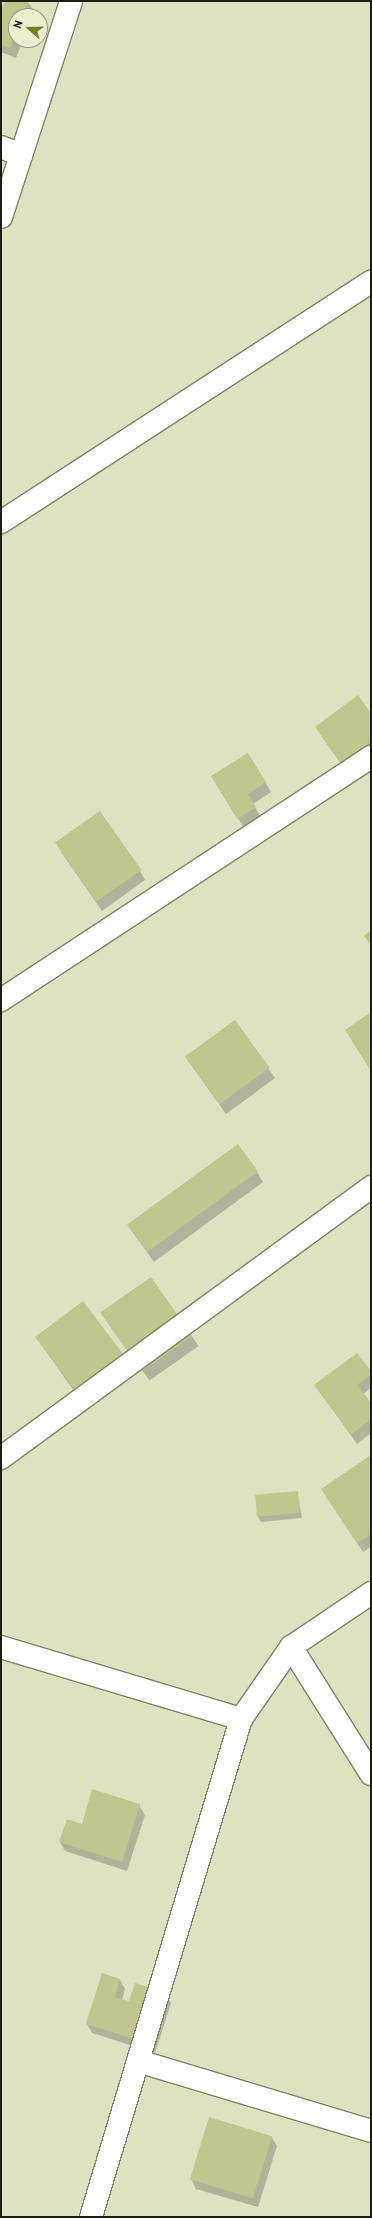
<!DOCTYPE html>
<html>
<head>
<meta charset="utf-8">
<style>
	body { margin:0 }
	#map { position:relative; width:372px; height:2218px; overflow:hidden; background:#dee2c1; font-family:"PT Sans",sans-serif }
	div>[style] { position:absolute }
	.shadow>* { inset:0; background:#0003; transform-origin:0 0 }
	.building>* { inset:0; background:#c0c68d; transform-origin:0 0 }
	.roads { filter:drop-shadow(1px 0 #808466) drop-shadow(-1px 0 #808466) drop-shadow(0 1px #808466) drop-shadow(0 -1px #808466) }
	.minor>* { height:22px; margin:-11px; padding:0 11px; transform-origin:11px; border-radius:11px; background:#fff }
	span { translate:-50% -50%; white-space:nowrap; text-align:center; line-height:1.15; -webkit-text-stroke:4px #ebefce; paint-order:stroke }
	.frame { position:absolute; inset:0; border:2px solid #1b1d11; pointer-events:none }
	.north { position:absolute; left:8px; top:8px; width:40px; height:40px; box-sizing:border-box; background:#ebefce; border:1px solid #989b82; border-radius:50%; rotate:290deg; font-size:11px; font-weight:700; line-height:16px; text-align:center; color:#1b1d11 }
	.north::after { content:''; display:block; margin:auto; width:14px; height:18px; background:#767c26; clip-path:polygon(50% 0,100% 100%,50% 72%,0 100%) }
</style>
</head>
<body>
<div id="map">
	<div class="shadow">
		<div style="clip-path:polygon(7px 1px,27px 1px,34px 11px,32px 16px,16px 16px,16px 40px,23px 40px,16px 58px,1px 52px,1px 10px)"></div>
		<div style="clip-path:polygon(371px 715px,371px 755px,347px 772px,322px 737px)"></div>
		<div style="clip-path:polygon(248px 754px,271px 792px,253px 804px,261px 817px,244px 828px,218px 786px)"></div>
		<div style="clip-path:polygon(61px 852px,140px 871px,145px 880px,102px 911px)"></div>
		<div style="clip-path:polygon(235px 1021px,275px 1078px,226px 1114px,192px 1066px)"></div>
		<div style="clip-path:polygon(257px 1172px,263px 1182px,154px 1262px,129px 1227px)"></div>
		<div style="left:151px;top:1278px;width:83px;height:60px;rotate:55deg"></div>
		<div style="clip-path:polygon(83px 1302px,83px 1404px,36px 1337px)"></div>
		<div style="clip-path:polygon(371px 1373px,371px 1388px,363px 1394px,371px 1405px,371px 1433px,357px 1444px,315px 1385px)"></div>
		<div style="clip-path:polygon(371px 1456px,371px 1547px,363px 1552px,322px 1490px)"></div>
		<div style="clip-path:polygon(297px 1492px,302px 1518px,261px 1522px,258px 1517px)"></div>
		<div style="clip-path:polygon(139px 1805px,145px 1815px,127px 1871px,65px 1851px,60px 1842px,82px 1825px)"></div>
		<div style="clip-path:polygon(102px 1974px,120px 1980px,125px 1989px,122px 2000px,129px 2003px,166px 1994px,171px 2003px,155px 2053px,92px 2033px,87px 2024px)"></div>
		<div style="clip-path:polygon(271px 2136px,277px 2146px,258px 2207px,196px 2189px,191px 2179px)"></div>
	</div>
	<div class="building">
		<div style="clip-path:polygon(6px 1px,29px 1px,23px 16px,16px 16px,16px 34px,10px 48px,1px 45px,1px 8px)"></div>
		<div style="clip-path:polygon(358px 695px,371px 713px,371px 742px,341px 763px,315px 727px)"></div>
		<div style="clip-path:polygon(248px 753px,266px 782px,248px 794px,256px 807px,237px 819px,211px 776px)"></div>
		<div style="left:100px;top:811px;width:72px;height:55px;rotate:55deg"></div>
		<div style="clip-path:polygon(371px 930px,371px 945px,364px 936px)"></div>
		<div style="clip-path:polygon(371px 1012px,371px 1071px,345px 1030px)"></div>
		<div style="left:235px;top:1020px;width:59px;height:62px;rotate:54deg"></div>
		<div style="left:238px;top:1144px;width:34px;height:137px;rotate:54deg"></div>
		<div style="left:151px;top:1277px;width:72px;height:62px;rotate:55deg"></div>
		<div style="left:83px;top:1301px;width:71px;height:60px;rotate:53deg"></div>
		<div style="clip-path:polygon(357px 1353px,371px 1371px,371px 1375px,357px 1385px,371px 1403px,371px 1419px,351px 1435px,314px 1385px)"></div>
		<div style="clip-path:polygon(371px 1455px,371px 1534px,357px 1543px,321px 1489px)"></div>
		<div style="left:298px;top:1491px;width:22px;height:43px;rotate:85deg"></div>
		<div style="clip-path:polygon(92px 1789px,140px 1804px,122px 1862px,59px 1842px,67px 1819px,82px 1824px)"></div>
		<div style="clip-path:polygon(102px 1973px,120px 1979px,115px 1997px,129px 2001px,135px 1983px,166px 1993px,150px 2044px,86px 2024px)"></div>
		<div style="left:209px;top:2117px;width:66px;height:65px;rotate:17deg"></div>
	</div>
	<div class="roads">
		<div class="minor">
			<div style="left:1px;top:147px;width:22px;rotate:22deg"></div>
			<div style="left:1px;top:217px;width:227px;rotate:-72deg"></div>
			<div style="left:1px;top:522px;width:441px;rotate:-33deg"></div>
			<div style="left:1px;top:1000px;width:443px;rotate:-33.3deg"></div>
			<div style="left:1px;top:1458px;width:459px;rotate:-36.2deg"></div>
			<div style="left:1px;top:1647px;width:251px;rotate:16.7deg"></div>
			<div style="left:291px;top:1647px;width:150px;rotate:57.8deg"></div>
			<div style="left:138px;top:2061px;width:243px;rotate:16.7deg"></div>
			<div style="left:91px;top:2217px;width:520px;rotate:-73.24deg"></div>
			<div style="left:241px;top:1719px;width:88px;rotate:-55.2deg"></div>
			<div style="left:291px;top:1647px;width:97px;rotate:-34deg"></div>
		</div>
	</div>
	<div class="frame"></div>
	<div class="north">N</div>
</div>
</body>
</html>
